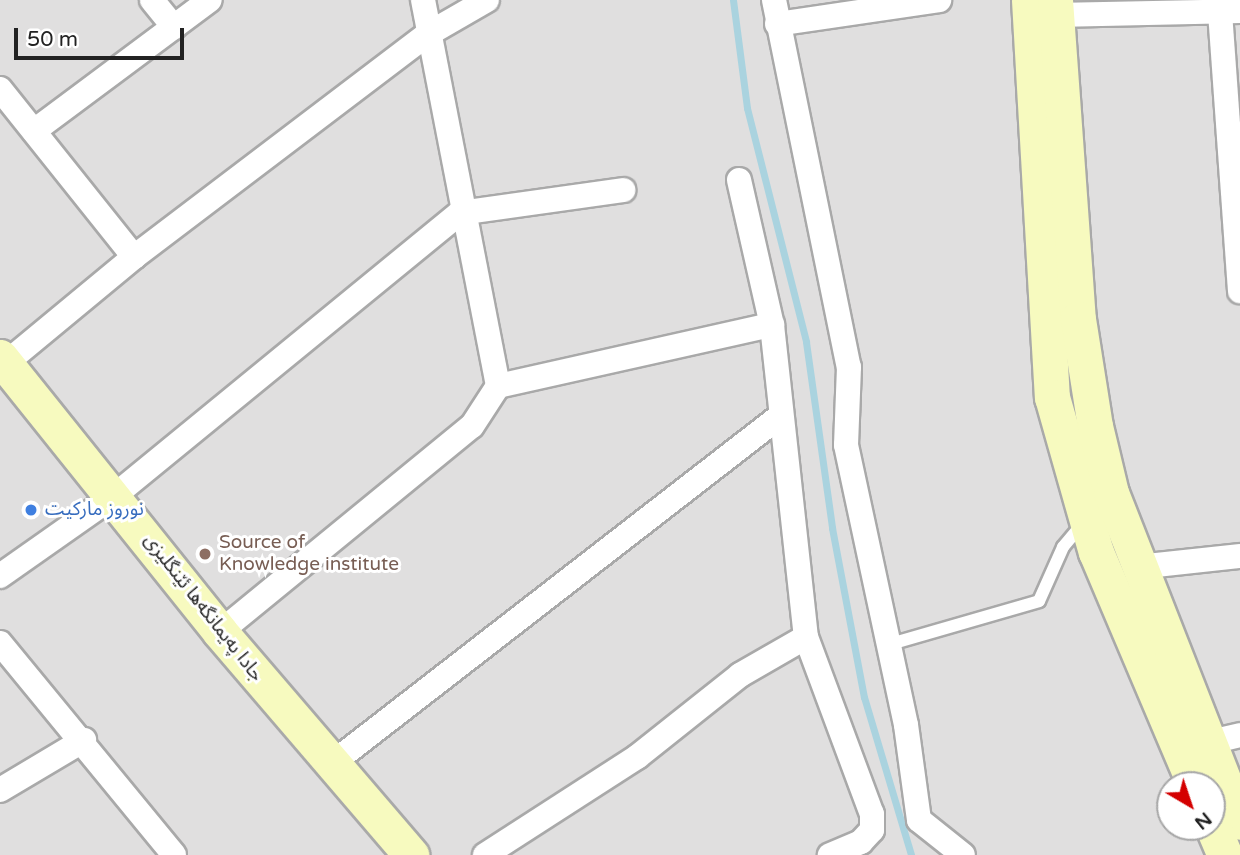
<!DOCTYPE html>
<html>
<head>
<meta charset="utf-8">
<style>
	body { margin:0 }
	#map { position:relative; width:1240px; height:855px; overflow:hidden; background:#f2efe9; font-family:"Varela Round","Noto Sans Arabic",sans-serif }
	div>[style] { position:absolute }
	.residential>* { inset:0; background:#e0dfdf }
	.stream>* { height:7px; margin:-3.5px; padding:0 3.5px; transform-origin:3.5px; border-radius:3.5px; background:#aad3df }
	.roads { filter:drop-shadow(2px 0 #a9a9a9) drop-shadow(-2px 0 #a9a9a9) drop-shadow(0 2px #a9a9a9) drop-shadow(0 -2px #a9a9a9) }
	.lane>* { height:12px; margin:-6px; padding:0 6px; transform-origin:6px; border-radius:6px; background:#fff }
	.street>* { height:24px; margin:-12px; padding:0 12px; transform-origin:12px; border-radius:12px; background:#fff }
	.secondary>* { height:35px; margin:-17.5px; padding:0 17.5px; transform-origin:17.5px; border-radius:17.5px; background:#f7fabf }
	.dots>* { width:19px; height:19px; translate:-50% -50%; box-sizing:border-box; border:4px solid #fff; border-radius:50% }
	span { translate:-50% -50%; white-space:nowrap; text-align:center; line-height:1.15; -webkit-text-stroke:6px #fff; paint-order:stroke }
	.shop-label { font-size:19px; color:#366cbe }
	.left { translate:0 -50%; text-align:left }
	.education-label { font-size:19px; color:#785e54 }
	.street-label { font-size:19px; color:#222 }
	.north { position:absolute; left:1156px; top:771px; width:70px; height:70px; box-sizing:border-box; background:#fff; border:2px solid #a7a7a7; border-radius:50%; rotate:141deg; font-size:19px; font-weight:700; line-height:28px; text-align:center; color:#222 }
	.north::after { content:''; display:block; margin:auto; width:24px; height:32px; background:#d40000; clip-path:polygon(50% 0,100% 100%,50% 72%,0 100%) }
	.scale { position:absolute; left:14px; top:28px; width:170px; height:32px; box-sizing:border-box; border:4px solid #222; border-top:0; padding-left:9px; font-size:21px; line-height:24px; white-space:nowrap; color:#222; -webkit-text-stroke:5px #fff; paint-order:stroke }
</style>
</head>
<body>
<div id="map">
	<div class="residential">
		<div style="clip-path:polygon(evenodd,0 0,1240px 0,1240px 855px,0 855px,0 0,1170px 785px,1212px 785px,1212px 827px,1170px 827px,1170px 785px)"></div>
	</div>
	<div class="stream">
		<div style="left:733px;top:0;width:109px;rotate:82.6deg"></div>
		<div style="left:747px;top:108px;width:241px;rotate:75.8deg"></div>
		<div style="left:806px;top:342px;width:188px;rotate:82deg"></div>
		<div style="left:832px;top:528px;width:172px;rotate:79.3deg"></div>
		<div style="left:864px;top:697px;width:165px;rotate:73.4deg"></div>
	</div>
	<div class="roads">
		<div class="lane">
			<div style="left:887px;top:645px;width:158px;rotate:-16.1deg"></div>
			<div style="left:1039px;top:601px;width:59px;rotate:-66deg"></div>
			<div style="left:1063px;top:547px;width:31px;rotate:-50deg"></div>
		</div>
		<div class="street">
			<div style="left:152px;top:0;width:35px;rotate:51deg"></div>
			<div style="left:423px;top:0;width:393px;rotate:79deg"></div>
			<div style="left:774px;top:0;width:375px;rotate:78.5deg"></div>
			<div style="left:849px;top:367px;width:78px;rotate:92.2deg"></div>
			<div style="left:846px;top:445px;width:286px;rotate:77.9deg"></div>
			<div style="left:906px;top:725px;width:96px;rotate:82.2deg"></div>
			<div style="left:919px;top:820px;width:56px;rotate:38.5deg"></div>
			<div style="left:1220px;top:12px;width:280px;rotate:85.9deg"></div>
			<div style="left:1055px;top:15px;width:185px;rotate:-1.2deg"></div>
			<div style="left:777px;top:24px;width:164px;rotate:-8.4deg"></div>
			<div style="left:0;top:89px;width:215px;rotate:51.4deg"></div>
			<div style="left:34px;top:131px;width:219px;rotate:-36.7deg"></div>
			<div style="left:739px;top:180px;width:149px;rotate:77.2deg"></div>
			<div style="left:772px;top:325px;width:314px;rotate:83.8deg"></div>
			<div style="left:806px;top:637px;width:189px;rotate:69.6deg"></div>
			<div style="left:872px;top:814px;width:16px;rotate:90deg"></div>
			<div style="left:872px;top:830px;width:16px;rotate:133deg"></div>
			<div style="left:861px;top:842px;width:34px;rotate:157deg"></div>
			<div style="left:0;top:368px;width:174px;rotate:-39.6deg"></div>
			<div style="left:134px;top:257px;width:369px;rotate:-37.2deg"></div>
			<div style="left:428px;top:34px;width:68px;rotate:-30deg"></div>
			<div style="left:1138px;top:567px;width:103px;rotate:-6.2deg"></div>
			<div style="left:0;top:576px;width:139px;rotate:-35.1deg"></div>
			<div style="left:114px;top:496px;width:447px;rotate:-39.3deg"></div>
			<div style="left:460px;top:213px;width:165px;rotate:-8deg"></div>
			<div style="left:220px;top:632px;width:325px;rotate:-39.3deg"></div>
			<div style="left:472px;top:426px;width:48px;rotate:-57deg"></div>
			<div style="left:498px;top:386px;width:281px;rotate:-12.6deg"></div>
			<div style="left:0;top:643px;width:274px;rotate:50.6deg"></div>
			<div style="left:1206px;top:743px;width:35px;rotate:-13deg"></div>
			<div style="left:330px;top:765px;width:568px;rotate:-37.78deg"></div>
			<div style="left:0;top:790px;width:98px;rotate:-30.8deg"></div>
			<div style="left:485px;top:855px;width:181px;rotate:-32.8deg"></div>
			<div style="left:637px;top:757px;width:132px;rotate:-38.5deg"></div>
			<div style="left:740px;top:675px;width:76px;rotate:-29.9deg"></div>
		</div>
		<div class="secondary">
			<div style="left:1029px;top:0;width:398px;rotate:86.7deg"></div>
			<div style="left:1052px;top:397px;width:161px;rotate:74.2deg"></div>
			<div style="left:1096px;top:552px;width:253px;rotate:67deg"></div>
			<div style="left:1055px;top:0;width:320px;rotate:85.9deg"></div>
			<div style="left:1078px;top:319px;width:108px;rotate:81deg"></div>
			<div style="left:1095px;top:426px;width:69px;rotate:76.6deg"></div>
			<div style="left:1111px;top:493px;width:353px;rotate:68.6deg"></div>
			<div style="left:0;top:357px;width:352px;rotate:51.3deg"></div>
			<div style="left:220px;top:632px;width:294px;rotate:49.4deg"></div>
			<div style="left:1212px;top:825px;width:33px;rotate:67deg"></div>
		</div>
	</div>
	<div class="dots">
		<div style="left:31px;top:510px;background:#3f7fe0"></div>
		<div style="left:205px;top:554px;background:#8d6e63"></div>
	</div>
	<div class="shop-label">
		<span class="left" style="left:45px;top:510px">نوروز ماركيت</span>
	</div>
	<div class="education-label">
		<span class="left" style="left:219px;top:554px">Source of<br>Knowledge institute</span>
	</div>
	<div class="street-label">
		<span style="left:203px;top:608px;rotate:52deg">جادا په‌يمانگه‌ها ئێنگليزى</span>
	</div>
	<div class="north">N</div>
	<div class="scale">50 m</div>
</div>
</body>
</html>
